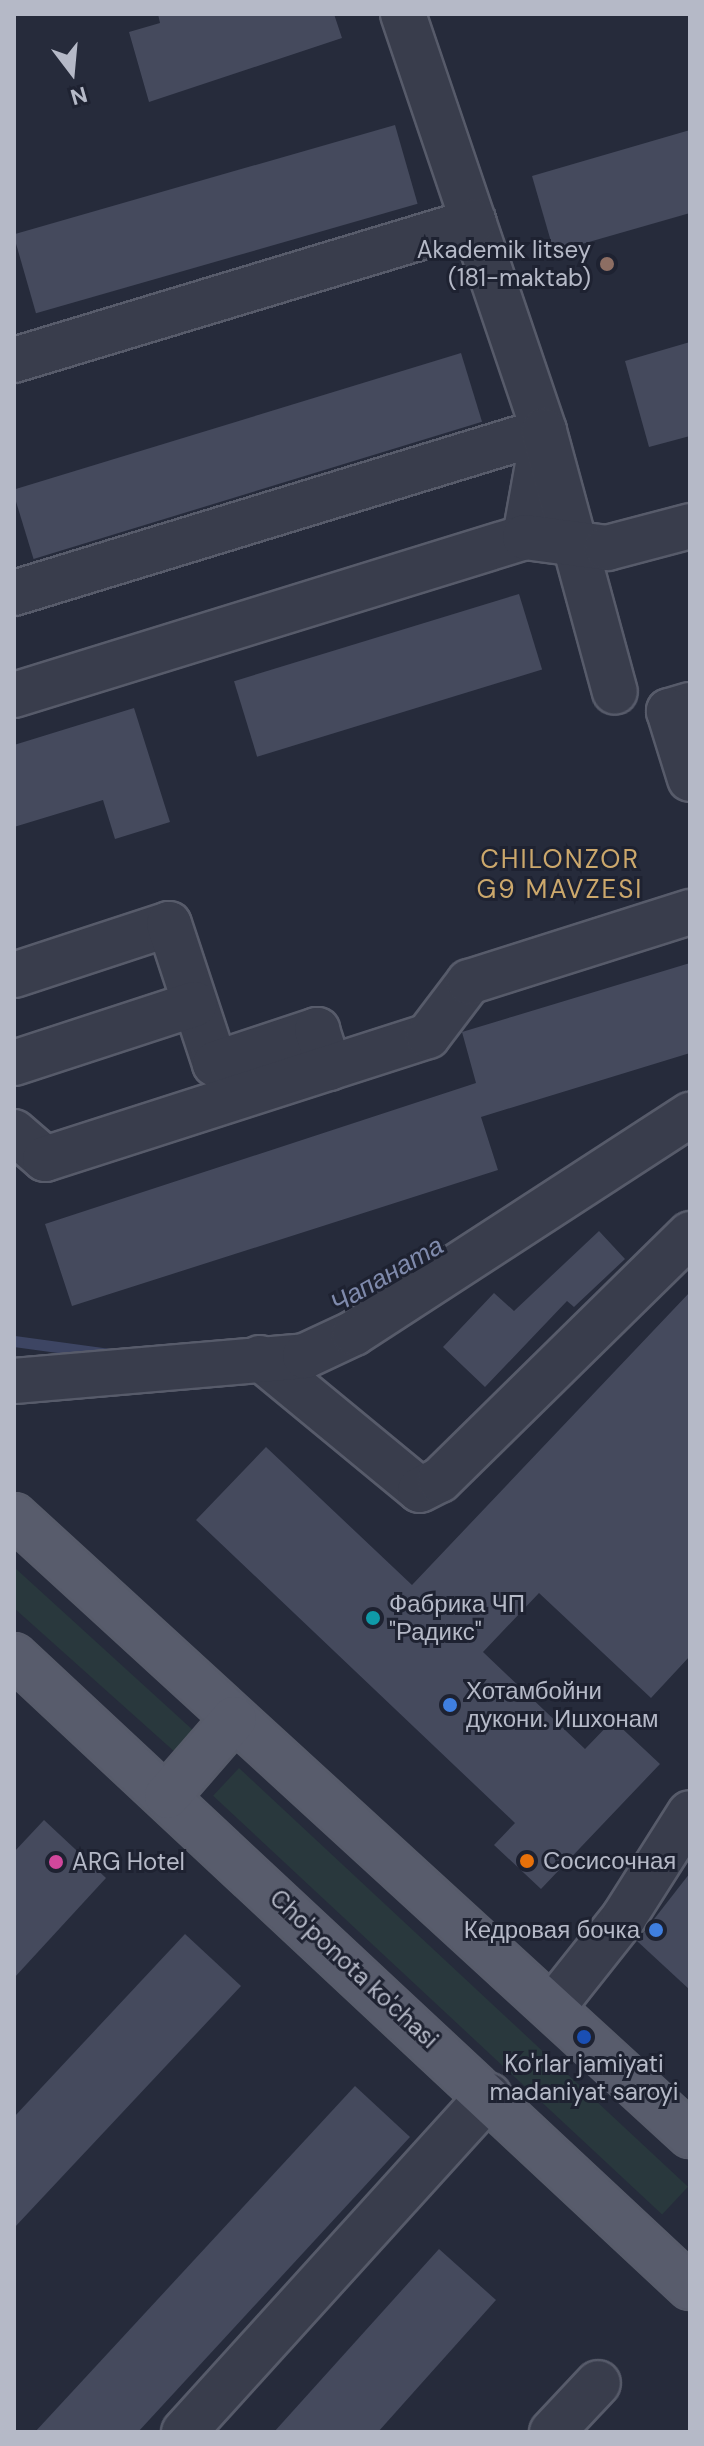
<!DOCTYPE html>
<html>
<head>
<meta charset="utf-8">
<style>
	body { margin:0 }
	#map { position:relative; width:704px; height:2446px; overflow:hidden; background:#262b3b; font-family:"DM Sans",sans-serif }
	div>[style] { position:absolute }
	.green>* { inset:0; background:#29383d; transform-origin:0 0 }
	.stream>* { height:11px; margin:-5.5px; padding:0 5.5px; transform-origin:5.5px; border-radius:5.5px; background:#3d4563 }
	.building>* { inset:0; background:#454a5d; transform-origin:0 0 }
	.roads { filter:drop-shadow(2px 0 #575b6a) drop-shadow(-2px 0 #575b6a) drop-shadow(0 2px #575b6a) drop-shadow(0 -2px #575b6a) }
	.minor>* { height:44px; margin:-22px; padding:0 22px; transform-origin:22px; border-radius:22px; background:#393d4c }
	.major>* { height:44px; margin:-22px; padding:0 22px; transform-origin:22px; border-radius:22px; background:#585c6c }
	.dots>* { width:22px; height:22px; translate:-50% -50%; box-sizing:border-box; border:4px solid #1e2231; border-radius:50% }
	span { translate:-50% -50%; white-space:nowrap; text-align:center; line-height:1.15; -webkit-text-stroke:6px #1e2231; paint-order:stroke }
	.poi-label { font-size:24px; color:#b5b9c7 }
	.right { translate:-100% -50%; text-align:right }
	.left { translate:0 -50%; text-align:left }
	.street-label { font-size:24px; color:#b5b9c7 }
	.neighbourhood-label { font-size:26px; color:#cca86c; letter-spacing:2px }
	.water-label { font-size:26px; color:#7f8aac; font-style:italic }
	.frame { position:absolute; inset:0; border:16px solid #b5b9c7; pointer-events:none }
	.north { position:absolute; left:32px; top:32px; width:80px; height:80px; -webkit-text-stroke:6px #1e2231; paint-order:stroke; rotate:164deg; font-size:22px; font-weight:700; line-height:32px; text-align:center; color:#b5b9c7 }
	.north::after { content:''; display:block; margin:auto; width:28px; height:36px; background:#b5b9c7; clip-path:polygon(50% 0,100% 100%,50% 72%,0 100%) }
</style>
</head>
<body>
<div id="map">
	<div class="green">
		<div style="clip-path:polygon(14px 1567px,195px 1732px,176px 1753px,14px 1608px)"></div>
		<div style="left:239px;top:1768px;width:614px;height:38px;rotate:43deg"></div>
	</div>
	<div class="stream">
		<div style="left:14px;top:1341px;width:96px;rotate:7.8deg"></div>
	</div>
	<div class="building">
		<div style="clip-path:polygon(158px 14px,334px 14px,342px 38px,149px 102px,129px 32px,160px 23px)"></div>
		<div style="left:395px;top:125px;width:82px;height:397px;rotate:74deg"></div>
		<div style="clip-path:polygon(690px 130px,690px 213px,554px 252px,532px 176px)"></div>
		<div style="clip-path:polygon(690px 342px,690px 436px,649px 447px,625px 361px)"></div>
		<div style="left:461px;top:353px;width:72px;height:469px;rotate:73deg"></div>
		<div style="left:519px;top:594px;width:79px;height:298px;rotate:73deg"></div>
		<div style="clip-path:polygon(134px 708px,170px 822px,115px 839px,103px 800px,14px 827px,14px 745px)"></div>
		<div style="clip-path:polygon(690px 963px,690px 1053px,481px 1117px,498px 1170px,72px 1306px,45px 1224px,476px 1083px,462px 1032px)"></div>
		<div style="clip-path:polygon(599px 1231px,625px 1259px,574px 1307px,567px 1301px,485px 1387px,443px 1347px,494px 1293px,514px 1311px)"></div>
		<div style="clip-path:polygon(690px 1292px,690px 1656px,651px 1698px,539px 1593px,483px 1652px,585px 1749px,613px 1720px,660px 1764px,541px 1889px,494px 1845px,515px 1823px,196px 1520px,266px 1447px,412px 1585px)"></div>
		<div style="clip-path:polygon(44px 1820px,106px 1878px,14px 1978px,14px 1852px)"></div>
		<div style="clip-path:polygon(690px 1873px,690px 1990px,637px 1941px)"></div>
		<div style="clip-path:polygon(185px 1934px,241px 1986px,14px 2228px,14px 2117px)"></div>
		<div style="clip-path:polygon(355px 2086px,410px 2137px,138px 2432px,35px 2432px)"></div>
		<div style="clip-path:polygon(439px 2249px,496px 2300px,378px 2432px,274px 2432px)"></div>
	</div>
	<div class="roads">
		<div class="minor">
			<div style="left:403px;top:14px;width:440px;rotate:71.3deg"></div>
			<div style="left:544px;top:431px;width:108px;rotate:100.2deg"></div>
			<div style="left:14px;top:360px;width:480px;rotate:-16.8deg"></div>
			<div style="left:14px;top:593px;width:554px;rotate:-17deg"></div>
			<div style="left:544px;top:431px;width:270px;rotate:74.8deg"></div>
			<div style="left:14px;top:695px;width:535px;rotate:-17.18deg"></div>
			<div style="left:525px;top:537px;width:83px;rotate:7.6deg"></div>
			<div style="left:607px;top:548px;width:86px;rotate:-14.8deg"></div>
			<div style="left:690px;top:705px;width:22px;rotate:164deg"></div>
			<div style="left:669px;top:711px;width:71px;rotate:72.8deg"></div>
			<div style="left:14px;top:975px;width:163px;rotate:-18.2deg"></div>
			<div style="left:169px;top:924px;width:147px;rotate:71.8deg"></div>
			<div style="left:215px;top:1064px;width:108px;rotate:-18.4deg"></div>
			<div style="left:317px;top:1030px;width:40px;rotate:72deg"></div>
			<div style="left:14px;top:1063px;width:190px;rotate:-18.1deg"></div>
			<div style="left:14px;top:1132px;width:41px;rotate:41.1deg"></div>
			<div style="left:45px;top:1159px;width:402px;rotate:-17.8deg"></div>
			<div style="left:428px;top:1036px;width:68px;rotate:-52.8deg"></div>
			<div style="left:469px;top:982px;width:232px;rotate:-17.6deg"></div>
			<div style="left:260px;top:1358px;width:207px;rotate:39.5deg"></div>
			<div style="left:420px;top:1490px;width:22px;rotate:-27deg"></div>
			<div style="left:440px;top:1480px;width:351px;rotate:-44.5deg"></div>
			<div style="left:14px;top:1381px;width:292px;rotate:-4.9deg"></div>
			<div style="left:305px;top:1356px;width:54px;rotate:-25.1deg"></div>
			<div style="left:354px;top:1333px;width:401px;rotate:-33deg"></div>
			<div style="left:552px;top:2008px;width:116px;rotate:-51.6deg"></div>
			<div style="left:624px;top:1917px;width:123px;rotate:-57.6deg"></div>
			<div style="left:184px;top:2432px;width:454px;rotate:-47.8deg"></div>
			<div style="left:552px;top:2432px;width:67px;rotate:-46.8deg"></div>
		</div>
		<div class="major">
			<div style="left:14px;top:1516px;width:917px;rotate:42.48deg"></div>
			<div style="left:14px;top:1656px;width:925px;rotate:43.03deg"></div>
			<div style="left:167px;top:1796px;width:102px;rotate:-49deg"></div>
		</div>
	</div>
	<div class="dots">
		<div style="left:607px;top:264px;background:#8d6e63"></div>
		<div style="left:373px;top:1618px;background:#0f9aa8"></div>
		<div style="left:450px;top:1705px;background:#3f7fe0"></div>
		<div style="left:527px;top:1861px;background:#e8710a"></div>
		<div style="left:56px;top:1862px;background:#d1479c"></div>
		<div style="left:656px;top:1930px;background:#3f7fe0"></div>
		<div style="left:584px;top:2037px;background:#1a4fb4"></div>
	</div>
	<div class="poi-label">
		<span class="right" style="left:591px;top:264px">Akademik litsey<br>(181-maktab)</span>
		<span class="left" style="left:389px;top:1618px">Фабрика ЧП<br>"Радикс"</span>
		<span class="left" style="left:466px;top:1705px">Хотамбойни<br>дукони. Ишхонам</span>
		<span class="left" style="left:543px;top:1861px">Сосисочная</span>
		<span class="left" style="left:72px;top:1862px">ARG Hotel</span>
		<span class="right" style="left:640px;top:1930px">Кедровая бочка</span>
		<span style="left:584px;top:2078px">Ko'rlar jamiyati<br>madaniyat saroyi</span>
	</div>
	<div class="street-label">
		<span style="left:354px;top:1969px;rotate:43deg">Cho'ponota ko'chasi</span>
	</div>
	<div class="neighbourhood-label">
		<span style="left:560px;top:875px">CHILONZOR<br>G9 MAVZESI</span>
	</div>
	<div class="water-label">
		<span style="left:387px;top:1275px;rotate:-30deg">Чапаната</span>
	</div>
	<div class="frame"></div>
	<div class="north">N</div>
</div>
</body>
</html>
